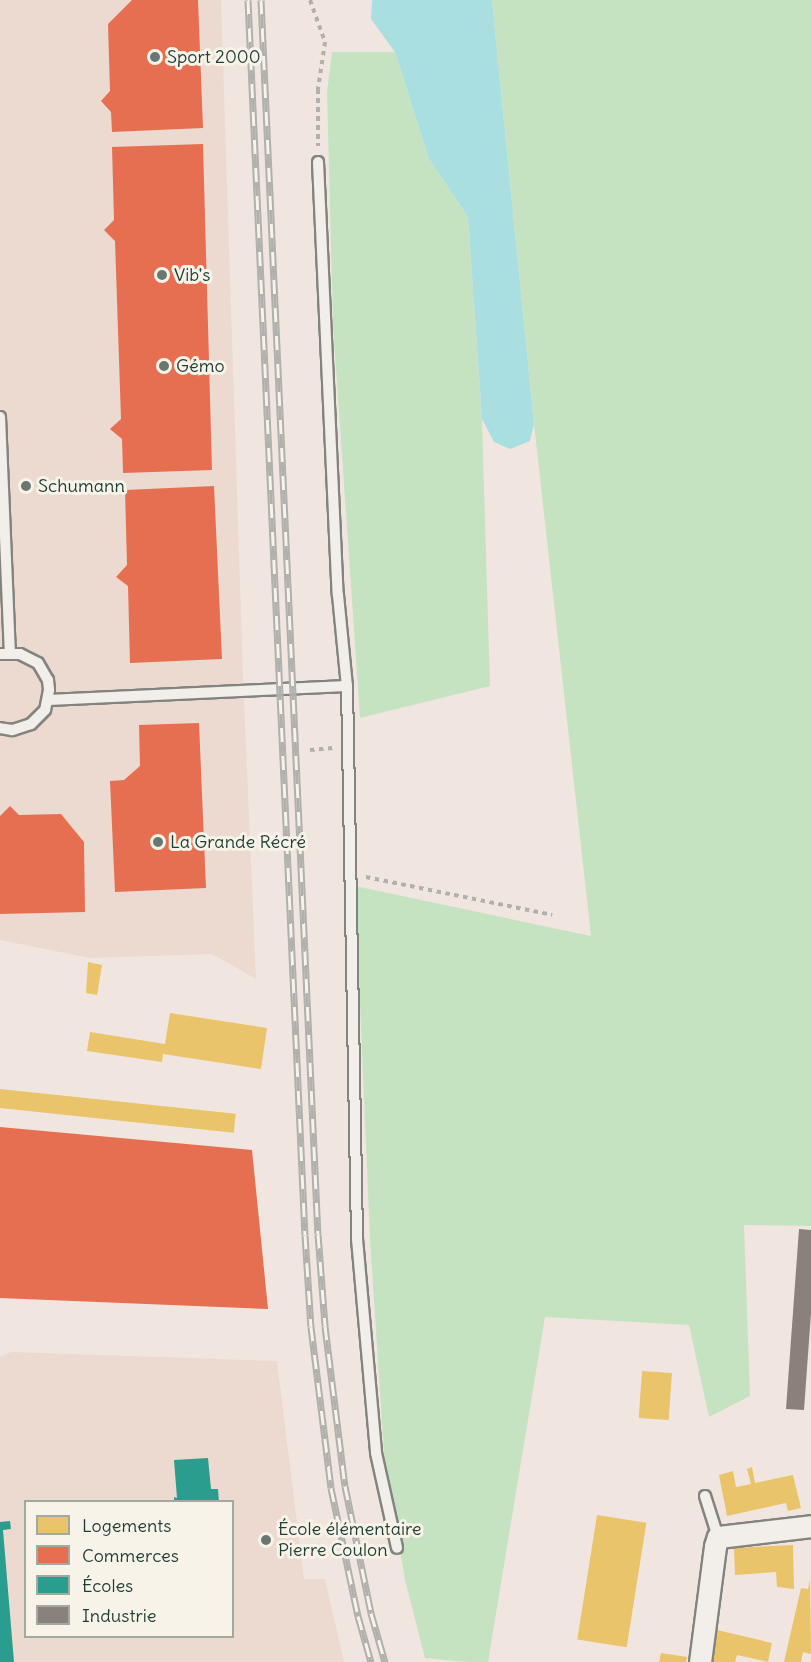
<!DOCTYPE html>
<html>
<head>
<meta charset="utf-8">
<style>
	body { margin:0 }
	#map { position:relative; width:811px; height:1662px; overflow:hidden; background:#f1e6df; font-family:Delius,sans-serif }
	div>[style] { position:absolute }
	.built>* { inset:0; background:#ecd9cf }
	.green>* { inset:0; background:#c6e3c1 }
	.water>* { inset:0; background:#aadfe2 }
	.homes>* { inset:0; background:#e9c46a; transform-origin:0 0 }
	.shops>* { inset:0; background:#e76f51 }
	.schools>* { inset:0; background:#2a9d8f }
	.industry>* { inset:0; background:#8a817c }
	.path>* { height:4px; margin-top:-2px; transform-origin:0; background:repeating-linear-gradient(90deg,#b0b0ac 0 4.5px,transparent 0 9px) }
	.roads { filter:drop-shadow(2px 0 #83847f) drop-shadow(-2px 0 #83847f) drop-shadow(0 2px #83847f) drop-shadow(0 -2px #83847f) }
	.lane>* { height:10px; margin:-5px; padding:0 5px; transform-origin:5px; border-radius:5px; background:#f2efeb }
	.street>* { height:21px; margin:-10.5px; padding:0 10.5px; transform-origin:10.5px; border-radius:10.5px; background:#f2efeb }
	.rail>* { height:7px; margin-top:-3.5px; transform-origin:0; background:repeating-linear-gradient(90deg,#f7f3e8 0 14px,#b0b0ac 0 28px); box-sizing:border-box; border-block:2px solid #b0b0ac }
	.dots>* { width:16px; height:16px; translate:-50% -50%; box-sizing:border-box; border:3px solid #f7f3e8; border-radius:50% }
	span { translate:-50% -50%; white-space:nowrap; text-align:center; line-height:1.15; -webkit-text-stroke:6px #f7f3e8; paint-order:stroke }
	.poi-label { font-size:18px; color:#1f3d34 }
	.left { translate:0 -50%; text-align:left }
	.legend { position:absolute; left:24px; top:1500px; width:210px; height:138px; box-sizing:border-box; background:#f7f3e8; border:2px solid #a1aaa0; margin:0; padding:8px 10px; list-style:none; font-size:18px; color:#1f3d34 }
	.legend li { display:flex; align-items:center; gap:12px; height:30px }
	.legend b { width:30px; border:2px solid #a1aaa0 }
</style>
</head>
<body>
<div id="map">
	<div class="built">
		<div style="clip-path:polygon(0 0,221px 0,243px 676px,256px 979px,212px 954px,90px 958px,0 940px)"></div>
		<div style="clip-path:polygon(evenodd,11px 1352px,277px 1361px,304px 1579px,325px 1579px,344px 1662px,0 1662px,0 1357px,11px 1352px,26px 1502px,232px 1502px,232px 1636px,26px 1636px,26px 1502px)"></div>
	</div>
	<div class="green">
		<div style="clip-path:polygon(492px 0,811px 0,811px 1226px,744px 1225px,750px 1396px,709px 1417px,689px 1325px,545px 1317px,488px 1662px,467px 1662px,425px 1658px,405px 1580px,384px 1453px,370px 1240px,355px 886px,591px 936px,534px 424px)"></div>
		<div style="clip-path:polygon(332px 52px,395px 52px,429px 159px,468px 217px,482px 419px,490px 686px,360px 718px,333px 324px,327px 92px)"></div>
	</div>
	<div class="water">
		<div style="clip-path:polygon(372px 0,492px 0,534px 424px,530px 441px,510px 449px,494px 442px,482px 419px,468px 217px,429px 159px,395px 52px,371px 19px)"></div>
	</div>
	<div class="homes">
		<div style="clip-path:polygon(88px 962px,102px 965px,97px 995px,86px 993px)"></div>
		<div style="clip-path:polygon(170px 1013px,267px 1028px,261px 1069px,163px 1054px,162px 1062px,87px 1051px,90px 1032px,165px 1044px)"></div>
		<div style="left:0;top:1089px;width:237px;height:19px;rotate:6deg"></div>
		<div style="clip-path:polygon(217px 1192px,221px 1233px,196px 1236px,196px 1239px,118px 1243px,118px 1236px,93px 1239px,93px 1242px,15px 1246px,14px 1239px,0 1240px,0 1199px,11px 1198px,11px 1205px,114px 1196px,115px 1202px)"></div>
		<div style="left:642px;top:1371px;width:30px;height:47px;rotate:4deg"></div>
		<div style="clip-path:polygon(752px 1467px,755px 1483px,793px 1475px,801px 1508px,788px 1511px,786px 1503px,727px 1516px,719px 1475px,733px 1471px,736px 1487px,751px 1484px,747px 1469px)"></div>
		<div style="left:597px;top:1515px;width:50px;height:126px;rotate:9deg"></div>
		<div style="clip-path:polygon(793px 1545px,794px 1589px,777px 1587px,776px 1572px,735px 1575px,734px 1548px)"></div>
		<div style="clip-path:polygon(810px 1580px,811px 1654px,803px 1652px,801px 1662px,784px 1662px,801px 1588px,808px 1589px)"></div>
		<div style="clip-path:polygon(717px 1630px,772px 1643px,768px 1662px,737px 1655px,735px 1662px,708px 1662px)"></div>
		<div style="clip-path:polygon(661px 1653px,687px 1657px,686px 1662px,659px 1662px)"></div>
	</div>
	<div class="shops">
		<div style="clip-path:polygon(132px 0,198px 0,203px 128px,112px 132px,111px 112px,101px 101px,110px 91px,108px 24px)"></div>
		<div style="clip-path:polygon(203px 144px,212px 470px,123px 473px,122px 439px,110px 429px,121px 419px,115px 241px,104px 230px,114px 220px,112px 147px)"></div>
		<div style="clip-path:polygon(214px 486px,222px 659px,130px 663px,128px 586px,116px 577px,127px 565px,125px 490px)"></div>
		<div style="clip-path:polygon(199px 723px,206px 888px,115px 892px,110px 781px,124px 780px,140px 766px,139px 725px)"></div>
		<div style="clip-path:polygon(10px 806px,19px 815px,61px 814px,84px 842px,85px 912px,0 914px,0 816px)"></div>
		<div style="clip-path:polygon(0 1127px,252px 1150px,268px 1309px,0 1298px)"></div>
	</div>
	<div class="schools">
		<div style="clip-path:polygon(208px 1458px,211px 1489px,218px 1489px,219px 1502px,174px 1502px,174px 1497px,177px 1498px,174px 1460px)"></div>
		<div style="clip-path:polygon(10px 1521px,11px 1529px,3px 1530px,14px 1662px,0 1662px,0 1522px)"></div>
	</div>
	<div class="industry">
		<div style="clip-path:polygon(799px 1229px,811px 1230px,811px 1313px,804px 1410px,786px 1409px)"></div>
	</div>
	<div class="path">
		<div style="left:310px;top:0;width:45px;rotate:70.3deg"></div>
		<div style="left:325px;top:42px;width:48px;rotate:98.5deg"></div>
		<div style="left:318px;top:89px;width:57px;rotate:90deg"></div>
		<div style="left:310px;top:750px;width:23px;rotate:-5deg"></div>
		<div style="left:366px;top:877px;width:190px;rotate:11.5deg"></div>
	</div>
	<div class="roads">
		<div class="lane">
			<div style="left:318px;top:162px;width:433px;rotate:87.4deg"></div>
			<div style="left:338px;top:595px;width:91px;rotate:84.4deg"></div>
			<div style="left:347px;top:686px;width:553px;rotate:88.96deg"></div>
			<div style="left:357px;top:1239px;width:215px;rotate:84.9deg"></div>
			<div style="left:376px;top:1453px;width:97px;rotate:77.5deg"></div>
			<div style="left:0;top:417px;width:236px;rotate:87.6deg"></div>
			<div style="left:0;top:654px;width:20px"></div>
			<div style="left:20px;top:654px;width:20px;rotate:27deg"></div>
			<div style="left:38px;top:663px;width:20px;rotate:60deg"></div>
			<div style="left:48px;top:680px;width:10px;rotate:84deg"></div>
			<div style="left:49px;top:690px;width:20px;rotate:101deg"></div>
			<div style="left:45px;top:710px;width:20px;rotate:135deg"></div>
			<div style="left:31px;top:724px;width:20px;rotate:162deg"></div>
			<div style="left:12px;top:730px;width:12px;rotate:-171deg"></div>
			<div style="left:48px;top:700px;width:299px;rotate:-2.7deg"></div>
			<div style="left:705px;top:1496px;width:43px;rotate:72.4deg"></div>
		</div>
		<div class="street">
			<div style="left:700px;top:1662px;width:117px;rotate:-82.6deg"></div>
			<div style="left:715px;top:1546px;width:9px;rotate:-72deg"></div>
			<div style="left:718px;top:1537px;width:94px;rotate:-6.7deg"></div>
		</div>
	</div>
	<div class="rail">
		<div style="left:248px;top:0;width:1236px;rotate:87.36deg"></div>
		<div style="left:305px;top:1235px;width:92px;rotate:86.3deg"></div>
		<div style="left:311px;top:1327px;width:162px;rotate:82.9deg"></div>
		<div style="left:331px;top:1488px;width:131px;rotate:78.1deg"></div>
		<div style="left:358px;top:1616px;width:48px;rotate:74.2deg"></div>
		<div style="left:261px;top:0;width:1235px;rotate:87.36deg"></div>
		<div style="left:318px;top:1234px;width:92px;rotate:85.6deg"></div>
		<div style="left:325px;top:1326px;width:161px;rotate:82.9deg"></div>
		<div style="left:345px;top:1486px;width:130px;rotate:78.4deg"></div>
		<div style="left:371px;top:1613px;width:51px;rotate:74.1deg"></div>
	</div>
	<div class="dots">
		<div style="left:155px;top:57px;background:#687870"></div>
		<div style="left:162px;top:275px;background:#687870"></div>
		<div style="left:164px;top:366px;background:#687870"></div>
		<div style="left:26px;top:486px;background:#687870"></div>
		<div style="left:158px;top:842px;background:#687870"></div>
		<div style="left:266px;top:1540px;background:#687870"></div>
	</div>
	<div class="poi-label">
		<span class="left" style="left:167px;top:57px">Sport 2000</span>
		<span class="left" style="left:174px;top:275px">Vib's</span>
		<span class="left" style="left:176px;top:366px">Gémo</span>
		<span class="left" style="left:38px;top:486px">Schumann</span>
		<span class="left" style="left:170px;top:842px">La Grande Récré</span>
		<span class="left" style="left:278px;top:1540px">École élémentaire<br>Pierre Coulon</span>
	</div>
	<ul class="legend">
	<li><b style="height:16px;background:#e9c46a"></b>Logements</li>
	<li><b style="height:16px;background:#e76f51"></b>Commerces</li>
	<li><b style="height:16px;background:#2a9d8f"></b>Écoles</li>
	<li><b style="height:16px;background:#8a817c"></b>Industrie</li>
	</ul>
</div>
</body>
</html>
